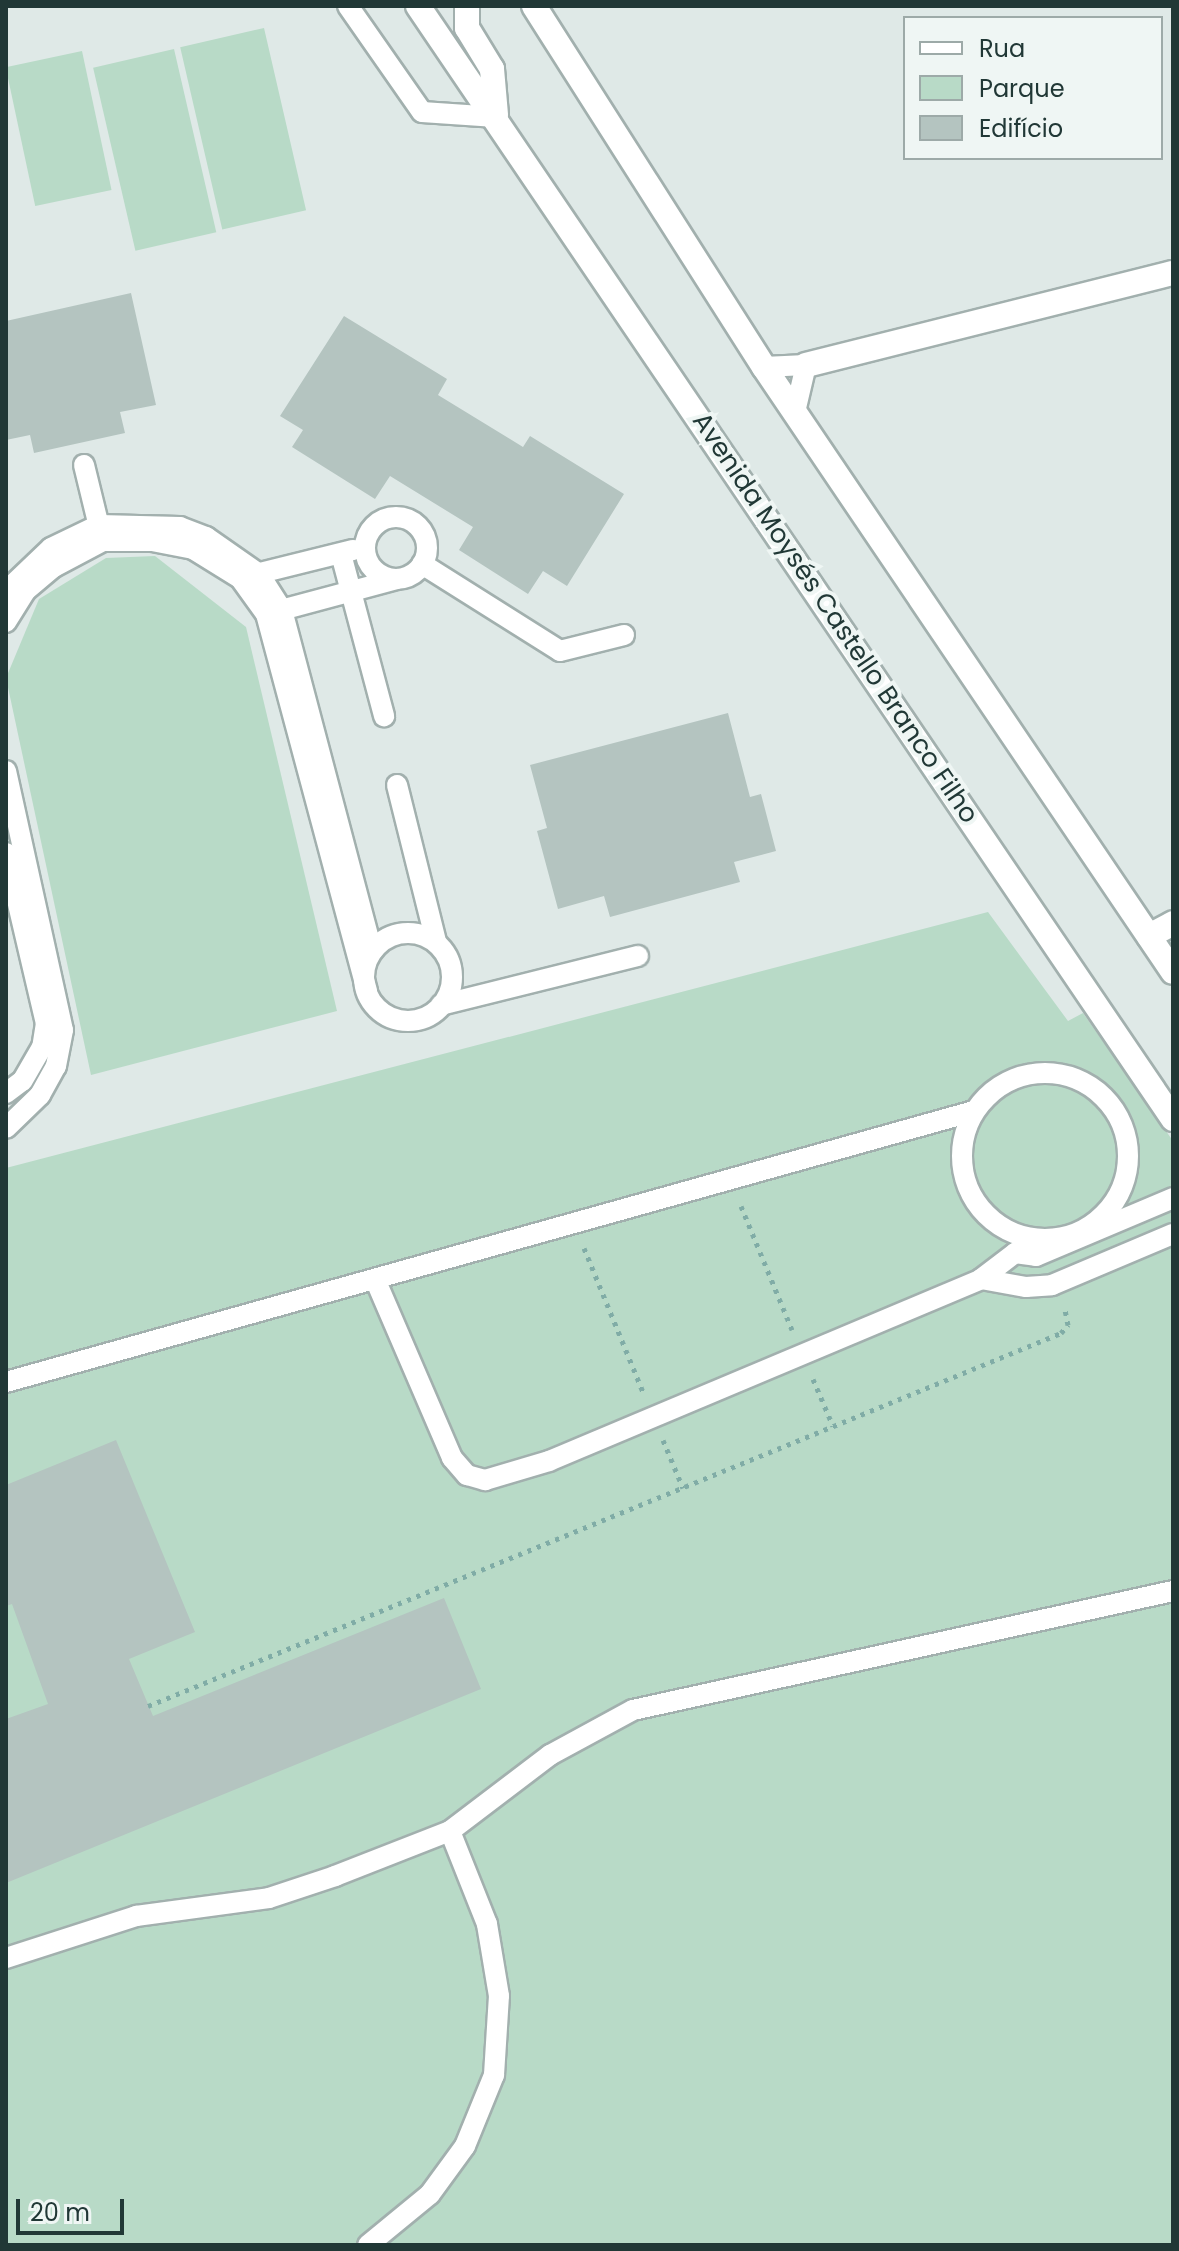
<!DOCTYPE html>
<html>
<head>
<meta charset="utf-8">
<style>
	body { margin:0 }
	#map { position:relative; width:1179px; height:2251px; overflow:hidden; background:#dfe9e7; font-family:Poppins,sans-serif }
	div>[style] { position:absolute }
	.green>* { inset:0; background:#b8dac7; transform-origin:0 0 }
	.building>* { inset:0; background:#b4c4c0 }
	.path>* { height:5px; margin-top:-2.5px; transform-origin:0; background:repeating-linear-gradient(90deg,#80aca6 0 4px,transparent 0 10px) }
	.roads { filter:drop-shadow(2px 0 #a2b0ae) drop-shadow(-2px 0 #a2b0ae) drop-shadow(0 2px #a2b0ae) drop-shadow(0 -2px #a2b0ae) }
	.lane>* { height:20px; margin:-10px; padding:0 10px; transform-origin:10px; border-radius:10px; background:#fff }
	.lane>.ring { margin:-10px; padding:0; box-sizing:content-box; background:none; border:20px solid #fff; border-radius:50% }
	.street>* { height:24px; margin:-12px; padding:0 12px; transform-origin:12px; border-radius:12px; background:#fff }
	span { translate:-50% -50%; white-space:nowrap; text-align:center; line-height:1.15; -webkit-text-stroke:8px #eff6f4; paint-order:stroke }
	.street-label { font-size:26px; color:#213836 }
	.frame { position:absolute; inset:0; border:8px solid #213836; pointer-events:none }
	.legend { position:absolute; left:903px; top:16px; width:260px; height:144px; box-sizing:border-box; background:#eff6f4; border:2px solid #9daaa8; margin:0; padding:10px 14px; list-style:none; font-size:24px; color:#213836 }
	.legend li { display:flex; align-items:center; gap:16px; height:40px }
	.legend b { width:40px; border:2px solid #9daaa8 }
	.scale { position:absolute; left:16px; top:2199px; width:108px; height:36px; box-sizing:border-box; border:4px solid #213836; border-top:0; padding-left:10px; font-size:24px; line-height:28px; white-space:nowrap; color:#213836; -webkit-text-stroke:6px #eff6f4; paint-order:stroke }
</style>
</head>
<body>
<div id="map">
	<div class="green">
		<div style="left:264px;top:28px;width:187px;height:86px;rotate:77deg"></div>
		<div style="left:174px;top:49px;width:188px;height:83px;rotate:77deg"></div>
		<div style="left:82px;top:51px;width:142px;height:78px;rotate:78deg"></div>
		<div style="clip-path:polygon(155px 556px,246px 627px,337px 1011px,91px 1075px,6px 678px,39px 599px,106px 558px)"></div>
		<div style="clip-path:polygon(988px 912px,1068px 1021px,1083px 1013px,1173px 1141px,1173px 2245px,6px 2245px,6px 1168px)"></div>
	</div>
	<div class="building">
		<div style="clip-path:polygon(131px 293px,156px 405px,120px 412px,125px 433px,34px 453px,30px 435px,6px 440px,6px 321px)"></div>
		<div style="clip-path:polygon(344px 316px,447px 379px,438px 395px,523px 447px,530px 436px,624px 494px,567px 586px,543px 571px,528px 594px,459px 550px,473px 527px,390px 476px,375px 499px,292px 447px,303px 430px,280px 416px)"></div>
		<div style="clip-path:polygon(728px 713px,750px 797px,761px 794px,776px 851px,734px 862px,740px 882px,610px 917px,604px 896px,558px 909px,537px 831px,547px 828px,530px 765px)"></div>
		<div style="clip-path:polygon(116px 1440px,195px 1632px,129px 1659px,153px 1716px,444px 1598px,481px 1689px,6px 1883px,6px 1719px,48px 1704px,12px 1604px,6px 1606px,6px 1485px)"></div>
	</div>
	<div class="path">
		<div style="left:741px;top:1206px;width:134px;rotate:67.6deg"></div>
		<div style="left:584px;top:1248px;width:158px;rotate:67.7deg"></div>
		<div style="left:813px;top:1379px;width:51px;rotate:66.9deg"></div>
		<div style="left:663px;top:1440px;width:52px;rotate:67.4deg"></div>
		<div style="left:148px;top:1706px;width:986px;rotate:-22.22deg"></div>
		<div style="left:1061px;top:1333px;width:11px;rotate:-49deg"></div>
		<div style="left:1068px;top:1325px;width:15px;rotate:-101deg"></div>
	</div>
	<div class="roads">
		<div class="lane">
			<div style="left:348px;top:6px;width:129px;rotate:55.1deg"></div>
			<div style="left:422px;top:112px;width:74px;rotate:3.9deg"></div>
			<div style="left:764px;top:367px;width:42px;rotate:-2.7deg"></div>
			<div style="left:806px;top:365px;width:44px;rotate:103.1deg"></div>
			<div style="left:84px;top:465px;width:76px;rotate:76.3deg"></div>
			<div class="ring" style="left:365px;top:517px;width:42px;height:42px"></div>
			<div style="left:341px;top:554px;width:168px;rotate:75.1deg"></div>
			<div style="left:422px;top:564px;width:163px;rotate:32.2deg"></div>
			<div style="left:560px;top:651px;width:66px;rotate:-14deg"></div>
			<div style="left:248px;top:576px;width:108px;rotate:-13.9deg"></div>
			<div style="left:6px;top:591px;width:62px;rotate:-43.7deg"></div>
			<div style="left:51px;top:548px;width:53px;rotate:-25.6deg"></div>
			<div style="left:99px;top:525px;width:81px;rotate:1.4deg"></div>
			<div style="left:180px;top:527px;width:28px;rotate:21deg"></div>
			<div style="left:206px;top:537px;width:65px;rotate:34.9deg"></div>
			<div style="left:259px;top:574px;width:43px;rotate:57.4deg"></div>
			<div style="left:282px;top:610px;width:353px;rotate:75.2deg"></div>
			<div style="left:270px;top:613px;width:131px;rotate:-15deg"></div>
			<div style="left:6px;top:622px;width:36px;rotate:-58deg"></div>
			<div style="left:25px;top:591px;width:38px;rotate:-40deg"></div>
			<div style="left:54px;top:567px;width:55px;rotate:-28deg"></div>
			<div style="left:103px;top:541px;width:49px"></div>
			<div style="left:152px;top:541px;width:42px;rotate:11deg"></div>
			<div style="left:193px;top:549px;width:55px;rotate:31.7deg"></div>
			<div style="left:240px;top:578px;width:44px;rotate:54.2deg"></div>
			<div style="left:266px;top:614px;width:391px;rotate:75deg"></div>
			<div style="left:6px;top:771px;width:265px;rotate:77.6deg"></div>
			<div style="left:63px;top:1030px;width:37px;rotate:101deg"></div>
			<div style="left:56px;top:1066px;width:33px;rotate:119deg"></div>
			<div style="left:40px;top:1095px;width:47px;rotate:135.9deg"></div>
			<div style="left:397px;top:785px;width:162px;rotate:76deg"></div>
			<div style="left:6px;top:853px;width:175px;rotate:76.8deg"></div>
			<div style="left:46px;top:1023px;width:24px;rotate:99deg"></div>
			<div style="left:42px;top:1047px;width:39px;rotate:120deg"></div>
			<div style="left:22px;top:1081px;width:20px;rotate:143deg"></div>
			<div class="ring" style="left:364px;top:933px;width:68px;height:68px"></div>
			<div style="left:441px;top:1005px;width:203px;rotate:-14deg"></div>
			<div class="ring" style="left:962px;top:1073px;width:146px;height:146px"></div>
			<div style="left:375px;top:1279px;width:195px;rotate:66.7deg"></div>
			<div style="left:452px;top:1458px;width:23px;rotate:49deg"></div>
			<div style="left:467px;top:1475px;width:19px;rotate:16deg"></div>
			<div style="left:485px;top:1480px;width:67px;rotate:-16.5deg"></div>
			<div style="left:549px;top:1461px;width:469px;rotate:-22.8deg"></div>
			<div style="left:981px;top:1279px;width:43px;rotate:-37.4deg"></div>
			<div style="left:1015px;top:1253px;width:21px;rotate:8deg"></div>
			<div style="left:1036px;top:1256px;width:149px;rotate:-22.9deg"></div>
			<div style="left:981px;top:1279px;width:46px;rotate:10.1deg"></div>
			<div style="left:1026px;top:1287px;width:26px;rotate:-4deg"></div>
			<div style="left:1052px;top:1285px;width:131px;rotate:-22.9deg"></div>
			<div style="left:6px;top:1382px;width:1005px;rotate:-15.64deg"></div>
			<div style="left:6px;top:1958px;width:137px;rotate:-17.9deg"></div>
			<div style="left:136px;top:1916px;width:134px;rotate:-7.7deg"></div>
			<div style="left:269px;top:1898px;width:70px;rotate:-18.4deg"></div>
			<div style="left:335px;top:1876px;width:123px;rotate:-21.4deg"></div>
			<div style="left:450px;top:1831px;width:126px;rotate:-37.2deg"></div>
			<div style="left:550px;top:1755px;width:94px;rotate:-28.5deg"></div>
			<div style="left:633px;top:1710px;width:553px;rotate:-12.43deg"></div>
			<div style="left:368px;top:2245px;width:80px;rotate:-39.4deg"></div>
			<div style="left:430px;top:2194px;width:59px;rotate:-53.9deg"></div>
			<div style="left:465px;top:2146px;width:77px;rotate:-67.8deg"></div>
			<div style="left:494px;top:2075px;width:79px;rotate:-86.4deg"></div>
			<div style="left:499px;top:1996px;width:73px;rotate:-99.5deg"></div>
			<div style="left:487px;top:1924px;width:100px;rotate:-111.7deg"></div>
		</div>
		<div class="street">
			<div style="left:418px;top:6px;width:1345px;rotate:55.85deg"></div>
			<div style="left:467px;top:6px;width:22px;rotate:90deg"></div>
			<div style="left:467px;top:28px;width:48px;rotate:58.6deg"></div>
			<div style="left:492px;top:69px;width:46px;rotate:85deg"></div>
			<div style="left:534px;top:6px;width:428px;rotate:57.5deg"></div>
			<div style="left:764px;top:367px;width:730px;rotate:55.94deg"></div>
			<div style="left:806px;top:365px;width:378px;rotate:-14.1deg"></div>
			<div style="left:1149px;top:936px;width:27px;rotate:-28deg"></div>
		</div>
	</div>
	<div class="street-label">
		<span style="left:835px;top:618px;rotate:56deg">Avenida Moysés Castello Branco Filho</span>
	</div>
	<div class="frame"></div>
	<ul class="legend">
	<li><b style="height:10px;background:#fff"></b>Rua</li>
	<li><b style="height:22px;background:#b8dac7"></b>Parque</li>
	<li><b style="height:22px;background:#b4c4c0"></b>Edifício</li>
	</ul>
	<div class="scale">20 m</div>
</div>
</body>
</html>
